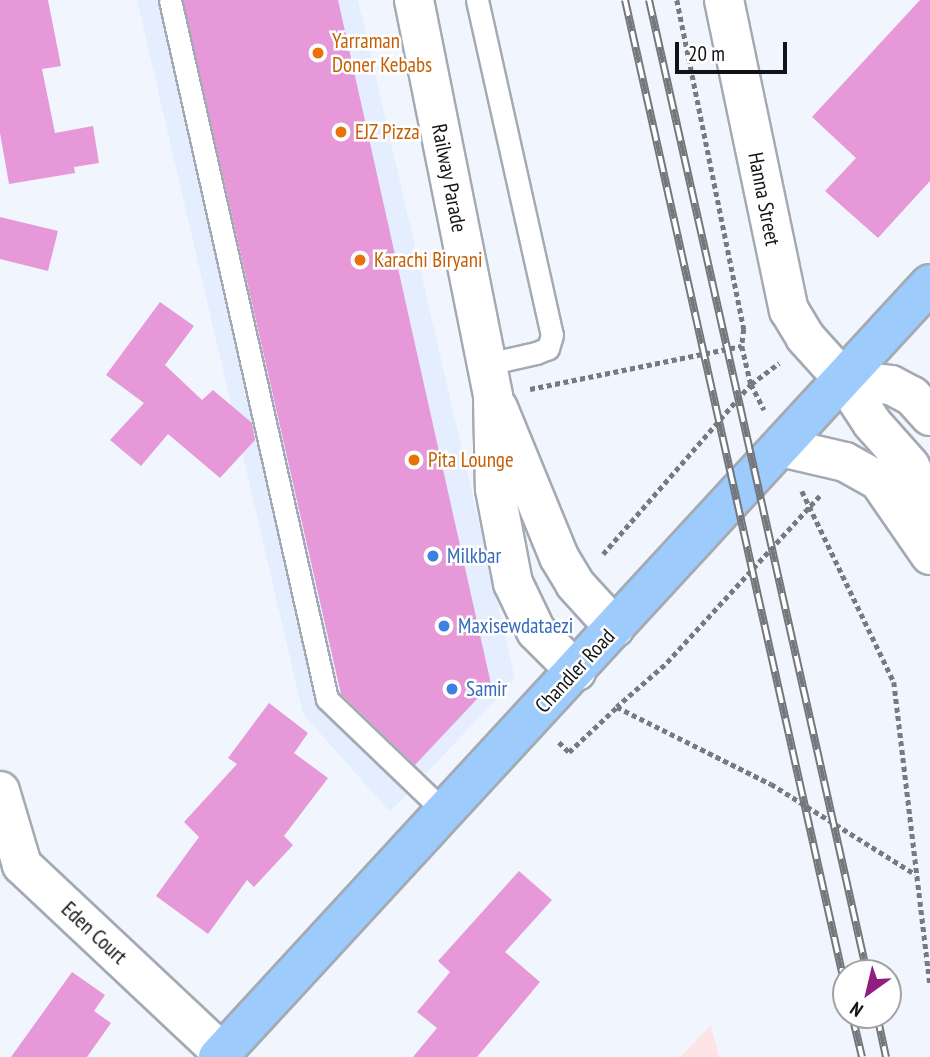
<!DOCTYPE html>
<html>
<head>
<meta charset="utf-8">
<style>
	body { margin:0 }
	#map { position:relative; width:930px; height:1057px; overflow:hidden; background:#f1f6fe; font-family:"PT Sans Narrow",sans-serif }
	div>[style] { position:absolute }
	.built>* { inset:0; background:#e4eeff }
	.education>* { inset:0; background:#ffe4e7 }
	.building>* { inset:0; background:#e698d8 }
	.path>* { height:4.5px; margin-top:-2.25px; transform-origin:0; background:repeating-linear-gradient(90deg,#777a7f 0 5px,transparent 0 8.5px) }
	.roads { filter:drop-shadow(2px 0 #a4aab3) drop-shadow(-2px 0 #a4aab3) drop-shadow(0 2px #a4aab3) drop-shadow(0 -2px #a4aab3) }
	.lane>* { height:21px; margin:-10.5px; padding:0 10.5px; transform-origin:10.5px; border-radius:10.5px; background:#fff }
	.street>* { height:38px; margin:-19px; padding:0 19px; transform-origin:19px; border-radius:19px; background:#fff }
	.secondary>* { height:38px; margin:-19px; padding:0 19px; transform-origin:19px; border-radius:19px; background:#fff }
	.primary>* { height:38px; margin:-19px; padding:0 19px; transform-origin:19px; border-radius:19px; background:#9dcbfb }
	.rail>* { height:8px; margin-top:-4px; transform-origin:0; background:repeating-linear-gradient(90deg,#fff 0 16px,#74777c 0 32px); box-sizing:border-box; border-block:2px solid #74777c }
	.dots>* { width:19px; height:19px; translate:-50% -50%; box-sizing:border-box; border:4px solid #fff; border-radius:50% }
	span { translate:-50% -50%; white-space:nowrap; text-align:center; line-height:1.15; -webkit-text-stroke:5px #fff; paint-order:stroke }
	.food-label { font-size:21px; color:#c56008 }
	.left { translate:0 -50%; text-align:left }
	.street-label { font-size:21px; color:#111316 }
	.shop-label { font-size:21px; color:#366cbe }
	.north { position:absolute; left:832px; top:959px; width:70px; height:70px; box-sizing:border-box; background:#fff; border:2px solid #a0a1a2; border-radius:50%; rotate:214deg; font-size:19px; font-weight:700; line-height:28px; text-align:center; color:#111316 }
	.north::after { content:''; display:block; margin:auto; width:24px; height:32px; background:#8f1e80; clip-path:polygon(50% 0,100% 100%,50% 72%,0 100%) }
	.scale { position:absolute; left:675px; top:42px; width:112px; height:32px; box-sizing:border-box; border:4px solid #111316; border-top:0; padding-left:9px; font-size:21px; line-height:24px; white-space:nowrap; color:#111316; -webkit-text-stroke:5px #fff; paint-order:stroke }
</style>
</head>
<body>
<div id="map">
	<div class="built">
		<div style="clip-path:polygon(137px 0,358px 0,515px 679px,390px 812px,303px 714px)"></div>
	</div>
	<div class="education">
		<div style="clip-path:polygon(711px 1025px,719px 1057px,680px 1057px)"></div>
	</div>
	<div class="building">
		<div style="clip-path:polygon(0 0,48px 0,61px 66px,42px 69px,55px 133px,93px 126px,99px 163px,74px 167px,75px 173px,9px 184px,0 133px)"></div>
		<div style="clip-path:polygon(183px 0,338px 0,491px 684px,415px 765px,341px 694px)"></div>
		<div style="clip-path:polygon(920px 0,930px 0,930px 181px,878px 238px,825px 191px,856px 158px,812px 117px)"></div>
		<div style="clip-path:polygon(0 217px,58px 231px,48px 271px,0 259px)"></div>
		<div style="clip-path:polygon(160px 302px,194px 326px,165px 365px,202px 400px,213px 390px,252px 423px,255px 440px,220px 478px,168px 434px,141px 466px,110px 440px,144px 403px,106px 375px)"></div>
		<div style="clip-path:polygon(269px 703px,308px 733px,294px 753px,328px 778px,284px 836px,293px 845px,254px 887px,247px 880px,208px 934px,156px 896px,199px 837px,184px 822px,237px 764px,228px 758px)"></div>
		<div style="clip-path:polygon(519px 871px,552px 900px,505px 952px,540px 982px,477px 1057px,413px 1057px,437px 1028px,417px 1012px,450px 972px,438px 961px)"></div>
		<div style="clip-path:polygon(72px 972px,105px 995px,94px 1011px,111px 1023px,87px 1057px,11px 1057px)"></div>
	</div>
	<div class="path">
		<div style="left:677px;top:0;width:336px;rotate:78.5deg"></div>
		<div style="left:744px;top:329px;width:17px;rotate:97deg"></div>
		<div style="left:742px;top:346px;width:39px;rotate:77deg"></div>
		<div style="left:751px;top:384px;width:29px;rotate:63deg"></div>
		<div style="left:530px;top:389px;width:216px;rotate:-11.5deg"></div>
		<div style="left:802px;top:491px;width:212px;rotate:64.3deg"></div>
		<div style="left:894px;top:682px;width:305px;rotate:83.2deg"></div>
		<div style="left:820px;top:496px;width:229px;rotate:132.5deg"></div>
		<div style="left:665px;top:665px;width:64px;rotate:138.8deg"></div>
		<div style="left:617px;top:707px;width:172px;rotate:26.6deg"></div>
		<div style="left:771px;top:784px;width:170px;rotate:32deg"></div>
		<div style="left:603px;top:554px;width:225px;rotate:-49deg"></div>
		<div style="left:751px;top:384px;width:35px;rotate:-37deg"></div>
		<div style="left:559px;top:742px;width:14px;rotate:45deg"></div>
		<div style="left:569px;top:752px;width:66px;rotate:-43.2deg"></div>
	</div>
	<div class="roads">
		<div class="lane">
			<div style="left:170px;top:0;width:716px;rotate:77.34deg"></div>
			<div style="left:327px;top:699px;width:163px;rotate:43.8deg"></div>
			<div style="left:477px;top:0;width:343px;rotate:77.4deg"></div>
			<div style="left:552px;top:335px;width:14px;rotate:107deg"></div>
			<div style="left:548px;top:348px;width:13px;rotate:157deg"></div>
			<div style="left:536px;top:353px;width:50px;rotate:167.3deg"></div>
		</div>
		<div class="street">
			<div style="left:724px;top:0;width:317px;rotate:78.2deg"></div>
			<div style="left:789px;top:310px;width:31px;rotate:59deg"></div>
			<div style="left:805px;top:337px;width:58px;rotate:47.8deg"></div>
			<div style="left:0;top:791px;width:77px;rotate:73.4deg"></div>
			<div style="left:22px;top:865px;width:274px;rotate:43.2deg"></div>
		</div>
		<div class="secondary">
			<div style="left:414px;top:0;width:405px;rotate:78.7deg"></div>
			<div style="left:493px;top:397px;width:92px;rotate:88.8deg"></div>
			<div style="left:495px;top:489px;width:96px;rotate:79.2deg"></div>
			<div style="left:513px;top:583px;width:53px;rotate:64.4deg"></div>
			<div style="left:536px;top:631px;width:57px;rotate:45deg"></div>
			<div style="left:844px;top:380px;width:51px;rotate:56.9deg"></div>
			<div style="left:872px;top:423px;width:57px;rotate:48.5deg"></div>
			<div style="left:910px;top:466px;width:47px;rotate:64.5deg"></div>
			<div style="left:844px;top:380px;width:47px;rotate:6.1deg"></div>
			<div style="left:891px;top:385px;width:24px;rotate:28deg"></div>
			<div style="left:912px;top:396px;width:27px;rotate:48deg"></div>
			<div style="left:498px;top:408px;width:161px;rotate:67.7deg"></div>
			<div style="left:559px;top:557px;width:31px;rotate:59deg"></div>
			<div style="left:575px;top:584px;width:59px;rotate:47.7deg"></div>
			<div style="left:781px;top:447px;width:66px;rotate:13.2deg"></div>
			<div style="left:845px;top:462px;width:39px;rotate:29deg"></div>
			<div style="left:879px;top:481px;width:90px;rotate:55.4deg"></div>
		</div>
		<div class="primary">
			<div style="left:218px;top:1057px;width:1051px;rotate:-47.35deg"></div>
		</div>
	</div>
	<div class="rail">
		<div style="left:625px;top:0;width:1014px;rotate:77.42deg"></div>
		<div style="left:649px;top:0;width:997px;rotate:77.37deg"></div>
		<div style="left:852px;top:1015px;width:43px;rotate:76.6deg"></div>
		<div style="left:877px;top:1015px;width:43px;rotate:77.9deg"></div>
	</div>
	<div class="dots">
		<div style="left:318px;top:53px;background:#e8710a"></div>
		<div style="left:341px;top:132px;background:#e8710a"></div>
		<div style="left:360px;top:260px;background:#e8710a"></div>
		<div style="left:414px;top:460px;background:#e8710a"></div>
		<div style="left:433px;top:556px;background:#3f7fe0"></div>
		<div style="left:444px;top:626px;background:#3f7fe0"></div>
		<div style="left:452px;top:689px;background:#3f7fe0"></div>
	</div>
	<div class="food-label">
		<span class="left" style="left:332px;top:53px">Yarraman<br>Doner Kebabs</span>
		<span class="left" style="left:355px;top:132px">EJZ Pizza</span>
		<span class="left" style="left:374px;top:260px">Karachi Biryani</span>
		<span class="left" style="left:428px;top:460px">Pita Lounge</span>
	</div>
	<div class="street-label">
		<span style="left:449px;top:178px;rotate:79deg">Railway Parade</span>
		<span style="left:764px;top:199px;rotate:79deg">Hanna Street</span>
		<span style="left:575px;top:671px;rotate:-47deg">Chandler Road</span>
		<span style="left:94px;top:933px;rotate:43deg">Eden Court</span>
	</div>
	<div class="shop-label">
		<span class="left" style="left:447px;top:556px">Milkbar</span>
		<span class="left" style="left:458px;top:626px">Maxisewdataezi</span>
		<span class="left" style="left:466px;top:689px">Samir</span>
	</div>
	<div class="north">N</div>
	<div class="scale">20 m</div>
</div>
</body>
</html>
